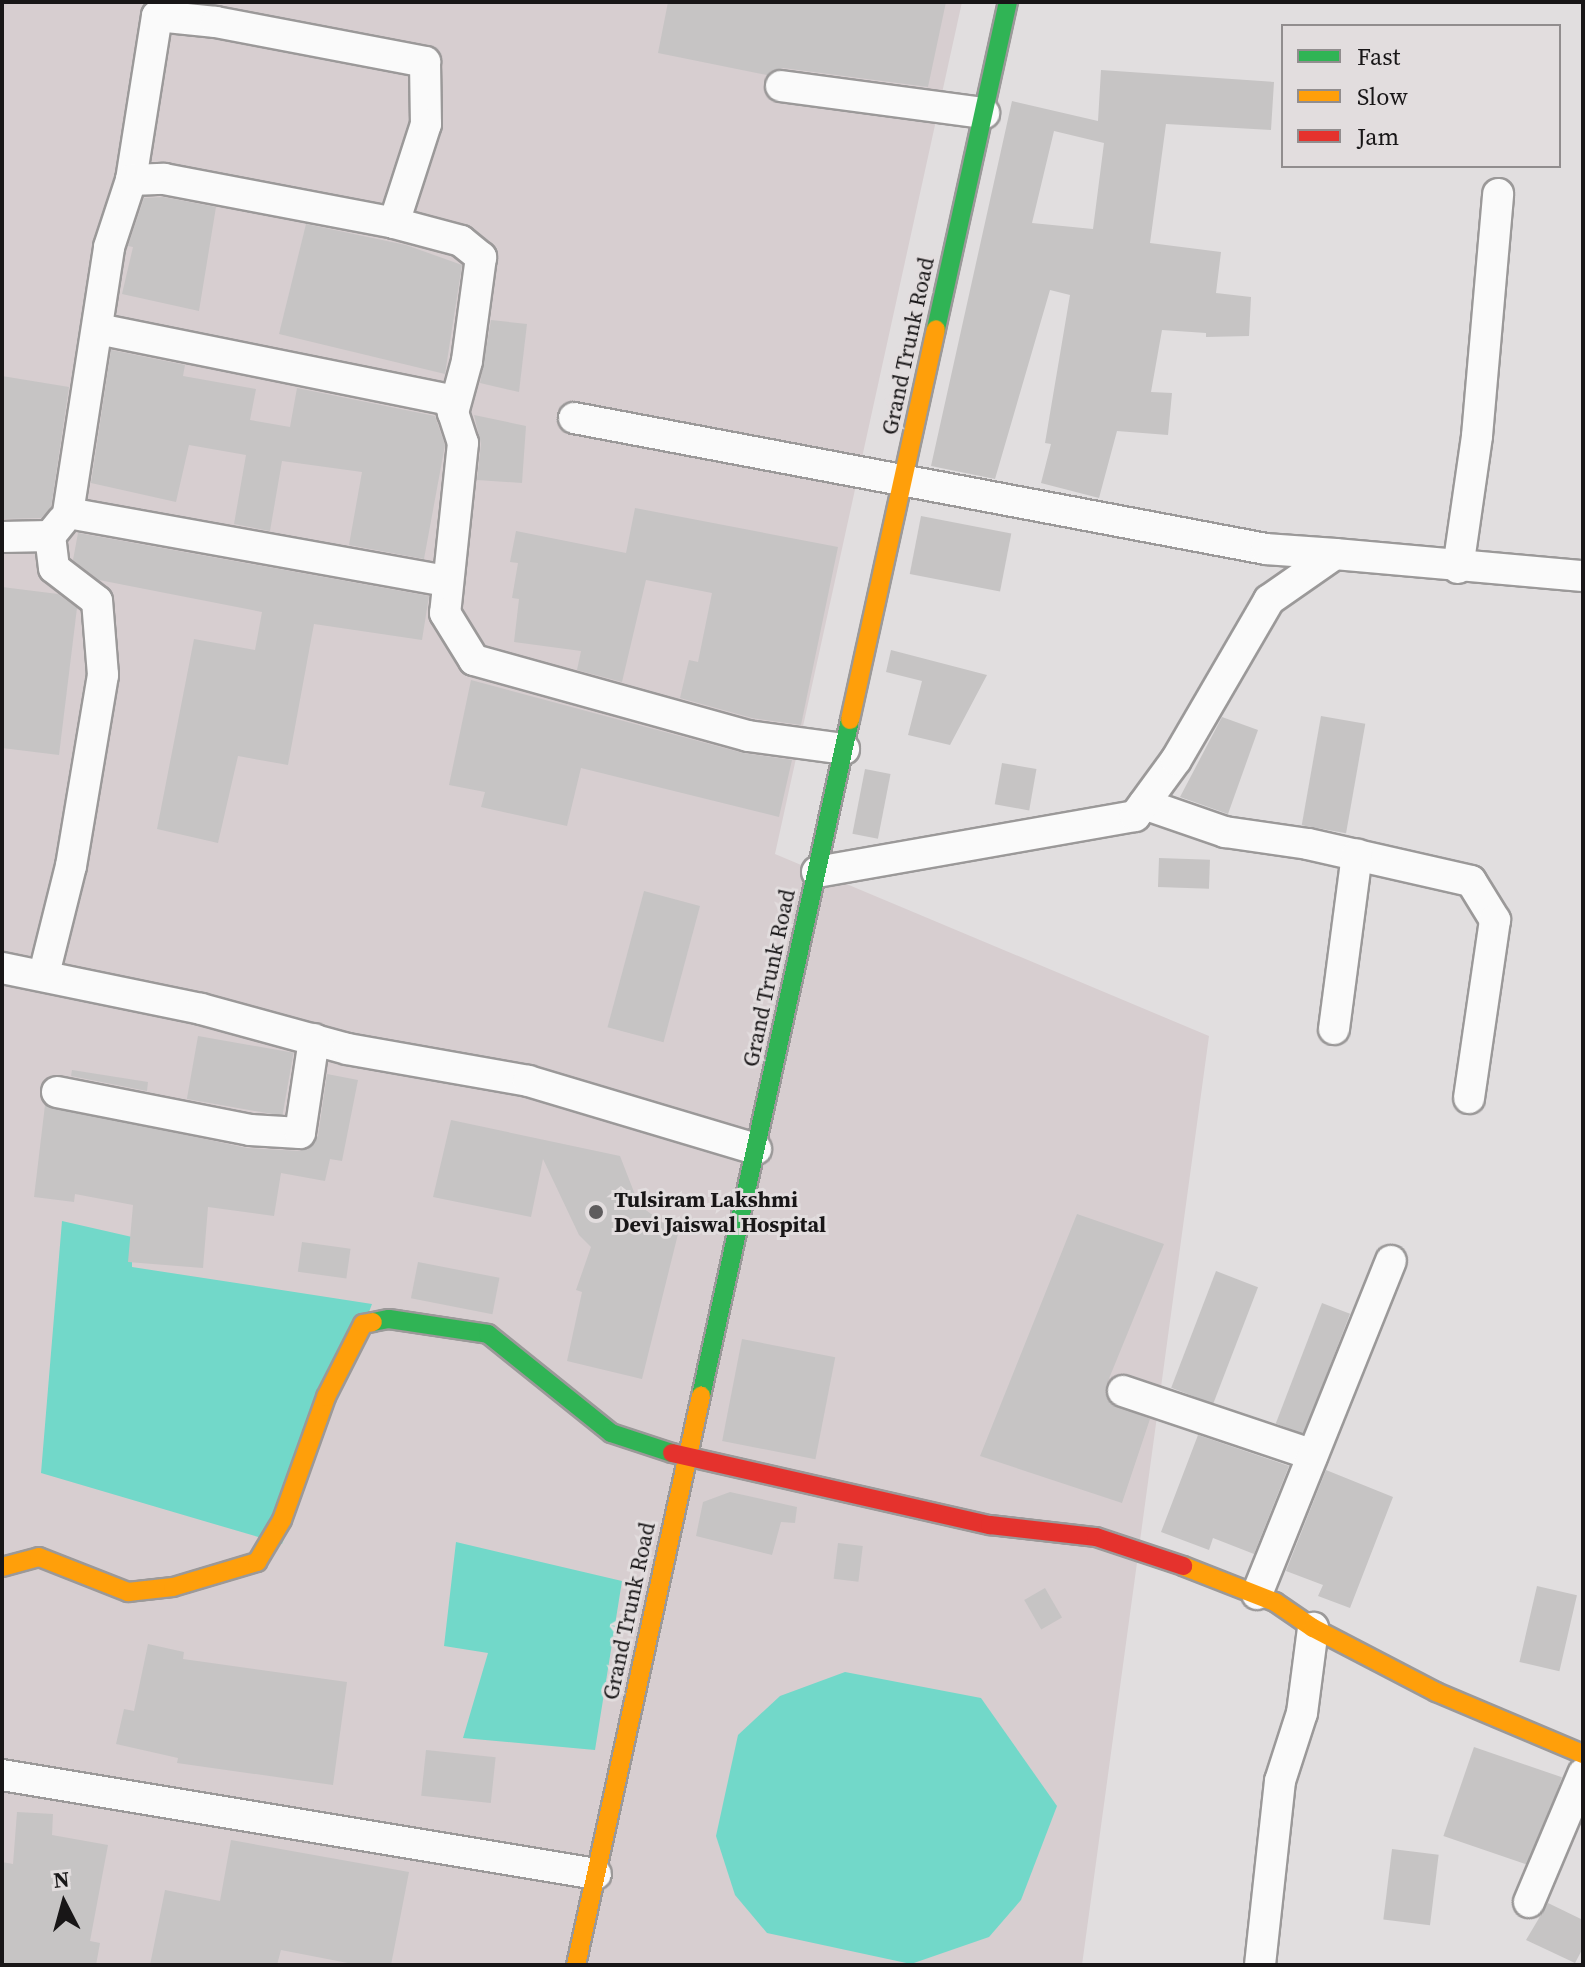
<!DOCTYPE html>
<html>
<head>
<meta charset="utf-8">
<style>
	body { margin:0 }
	#map { position:relative; width:1585px; height:1967px; overflow:hidden; background:#e1dedf; font-family:"Source Serif 4",serif }
	div>[style] { position:absolute }
	.built>* { inset:0; background:#d7ced0 }
	.water>* { inset:0; background:#72d8c9 }
	.building>* { inset:0; background:#c6c4c4; transform-origin:0 0 }
	.roads { filter:drop-shadow(2px 0 #9b9999) drop-shadow(-2px 0 #9b9999) drop-shadow(0 2px #9b9999) drop-shadow(0 -2px #9b9999) }
	.street>* { height:30px; margin:-15px; padding:0 15px; transform-origin:15px; border-radius:15px; background:#fafafa }
	.fast>* { height:18px; margin:-9px; padding:0 9px; transform-origin:9px; border-radius:9px; background:#30b455 }
	.slow>* { height:18px; margin:-9px; padding:0 9px; transform-origin:9px; border-radius:9px; background:#ff9f0a }
	.jam>* { height:18px; margin:-9px; padding:0 9px; transform-origin:9px; border-radius:9px; background:#e5322d }
	.dots>* { width:22px; height:22px; translate:-50% -50%; box-sizing:border-box; border:4px solid #e2ddde; border-radius:50% }
	span { translate:-50% -50%; white-space:nowrap; text-align:center; line-height:1.15; -webkit-text-stroke:6px #e2ddde; paint-order:stroke }
	.street-label { font-size:22px; color:#181617 }
	.poi-label { font-size:22px; color:#181617; font-weight:700 }
	.left { translate:0 -50%; text-align:left }
	.frame { position:absolute; inset:0; border:4px solid #181617; pointer-events:none }
	.legend { position:absolute; left:1281px; top:24px; width:280px; height:144px; box-sizing:border-box; background:#e2ddde; border:2px solid #918d8e; margin:0; padding:10px 14px; list-style:none; font-size:24px; color:#181617 }
	.legend li { display:flex; align-items:center; gap:16px; height:40px }
	.legend b { width:40px; border:2px solid #918d8e }
	.north { position:absolute; left:24px; top:1863px; width:80px; height:80px; -webkit-text-stroke:6px #e2ddde; paint-order:stroke; rotate:354deg; font-size:22px; font-weight:700; line-height:32px; text-align:center; color:#181617 }
	.north::after { content:''; display:block; margin:auto; width:28px; height:36px; background:#181617; clip-path:polygon(50% 0,100% 100%,50% 72%,0 100%) }
</style>
</head>
<body>
<div id="map">
	<div class="built">
		<div style="clip-path:polygon(2px 2px,962px 2px,775px 854px,1209px 1036px,1082px 1965px,2px 1965px)"></div>
	</div>
	<div class="water">
		<div style="clip-path:polygon(62px 1221px,132px 1237px,132px 1267px,372px 1304px,282px 1544px,41px 1473px)"></div>
		<div style="clip-path:polygon(456px 1542px,622px 1581px,595px 1750px,463px 1738px,488px 1653px,444px 1646px)"></div>
		<div style="clip-path:polygon(845px 1672px,981px 1698px,1057px 1806px,1021px 1900px,989px 1937px,911px 1964px,767px 1933px,735px 1895px,716px 1836px,738px 1735px,780px 1696px)"></div>
	</div>
	<div class="building">
		<div style="clip-path:polygon(668px 2px,946px 2px,928px 87px,783px 68px,767px 75px,658px 53px)"></div>
		<div style="clip-path:polygon(evenodd,1101px 70px,1274px 82px,1271px 130px,1166px 124px,1150px 243px,1221px 252px,1216px 293px,1251px 297px,1249px 336px,1206px 337px,1206px 333px,1162px 330px,1151px 392px,1172px 393px,1168px 435px,1117px 431px,1099px 498px,1041px 483px,1051px 444px,1045px 443px,1070px 295px,1050px 290px,995px 479px,931px 466px,1012px 101px,1098px 121px,1101px 70px,1054px 131px,1104px 143px,1093px 229px,1032px 223px,1054px 131px)"></div>
		<div style="clip-path:polygon(163px 197px,216px 207px,199px 311px,122px 294px,133px 247px,128px 246px,144px 198px)"></div>
		<div style="clip-path:polygon(306px 224px,406px 245px,462px 265px,445px 374px,279px 334px)"></div>
		<div style="clip-path:polygon(491px 320px,527px 324px,519px 392px,480px 383px)"></div>
		<div style="clip-path:polygon(111px 350px,185px 365px,183px 376px,256px 389px,250px 420px,290px 427px,297px 388px,435px 416px,445px 445px,424px 559px,349px 545px,362px 472px,282px 461px,270px 531px,234px 524px,246px 455px,189px 445px,176px 502px,91px 483px)"></div>
		<div style="clip-path:polygon(2px 376px,69px 387px,51px 508px,41px 518px,2px 519px)"></div>
		<div style="clip-path:polygon(474px 415px,526px 426px,522px 483px,477px 480px,481px 444px)"></div>
		<div style="clip-path:polygon(635px 508px,838px 547px,801px 725px,752px 718px,680px 698px,689px 660px,698px 662px,712px 593px,646px 580px,622px 682px,577px 670px,581px 651px,514px 642px,519px 599px,512px 598px,518px 563px,510px 562px,516px 531px,626px 553px)"></div>
		<div style="left:921px;top:516px;width:92px;height:59px;rotate:11deg"></div>
		<div style="clip-path:polygon(78px 533px,429px 596px,422px 640px,314px 624px,288px 765px,238px 756px,218px 843px,157px 829px,194px 639px,255px 650px,262px 612px,99px 580px,73px 560px)"></div>
		<div style="clip-path:polygon(2px 587px,58px 594px,77px 608px,59px 755px,2px 748px)"></div>
		<div style="clip-path:polygon(891px 650px,987px 675px,950px 745px,908px 735px,922px 681px,886px 672px)"></div>
		<div style="clip-path:polygon(471px 680px,743px 753px,792px 760px,779px 817px,581px 768px,567px 826px,481px 807px,485px 792px,449px 785px)"></div>
		<div style="left:1321px;top:716px;width:45px;height:111px;rotate:10deg"></div>
		<div style="clip-path:polygon(1222px 717px,1258px 730px,1228px 814px,1180px 797px)"></div>
		<div style="left:1002px;top:763px;width:35px;height:42px;rotate:10deg"></div>
		<div style="left:865px;top:769px;width:26px;height:66px;rotate:11deg"></div>
		<div style="left:1159px;top:858px;width:51px;height:29px;rotate:2deg"></div>
		<div style="left:644px;top:891px;width:58px;height:141px;rotate:15deg"></div>
		<div style="left:198px;top:1036px;width:97px;height:64px;rotate:10deg"></div>
		<div style="clip-path:polygon(72px 1070px,148px 1082px,147px 1091px,71px 1076px)"></div>
		<div style="clip-path:polygon(327px 1074px,358px 1080px,342px 1161px,330px 1159px,325px 1181px,281px 1173px,274px 1216px,208px 1207px,203px 1268px,128px 1262px,133px 1205px,75px 1194px,74px 1202px,34px 1197px,45px 1105px,247px 1148px,300px 1151px,318px 1136px)"></div>
		<div style="clip-path:polygon(451px 1120px,620px 1156px,639px 1205px,678px 1234px,642px 1379px,567px 1361px,582px 1292px,576px 1290px,591px 1247px,579px 1235px,543px 1159px,531px 1217px,433px 1197px)"></div>
		<div style="clip-path:polygon(1077px 1214px,1164px 1244px,1106px 1386px,1110px 1403px,1150px 1419px,1122px 1503px,980px 1456px)"></div>
		<div style="left:302px;top:1242px;width:49px;height:30px;rotate:8deg"></div>
		<div style="left:418px;top:1262px;width:83px;height:37px;rotate:11deg"></div>
		<div style="left:1216px;top:1271px;width:45px;height:125px;rotate:21deg"></div>
		<div style="left:1322px;top:1303px;width:30px;height:129px;rotate:21deg"></div>
		<div style="left:742px;top:1339px;width:95px;height:104px;rotate:11deg"></div>
		<div style="clip-path:polygon(1198px 1435px,1289px 1466px,1254px 1554px,1213px 1538px,1209px 1550px,1161px 1532px)"></div>
		<div style="clip-path:polygon(1326px 1470px,1393px 1497px,1350px 1608px,1318px 1596px,1323px 1585px,1286px 1571px)"></div>
		<div style="clip-path:polygon(730px 1492px,797px 1507px,795px 1523px,781px 1522px,772px 1555px,696px 1536px,703px 1502px)"></div>
		<div style="left:838px;top:1543px;width:25px;height:36px;rotate:7deg"></div>
		<div style="left:1537px;top:1586px;width:41px;height:78px;rotate:13deg"></div>
		<div style="left:1045px;top:1588px;width:34px;height:24px;rotate:60deg"></div>
		<div style="clip-path:polygon(148px 1644px,184px 1652px,183px 1659px,347px 1682px,333px 1785px,177px 1763px,178px 1758px,116px 1744px,124px 1709px,134px 1711px)"></div>
		<div style="left:1474px;top:1747px;width:93px;height:94px;rotate:19deg"></div>
		<div style="left:426px;top:1750px;width:70px;height:46px;rotate:6deg"></div>
		<div style="clip-path:polygon(17px 1812px,53px 1814px,52px 1835px,108px 1845px,90px 1941px,100px 1943px,96px 1965px,2px 1965px,2px 1862px,13px 1864px)"></div>
		<div style="clip-path:polygon(231px 1840px,409px 1872px,391px 1965px,358px 1965px,281px 1950px,277px 1965px,150px 1965px,165px 1890px,220px 1901px)"></div>
		<div style="left:1392px;top:1849px;width:47px;height:71px;rotate:7deg"></div>
		<div style="clip-path:polygon(1548px 1903px,1583px 1920px,1583px 1948px,1575px 1963px,1526px 1940px)"></div>
	</div>
	<div class="roads">
		<div class="street">
			<div style="left:781px;top:86px;width:205px;rotate:7.6deg"></div>
			<div style="left:131px;top:180px;width:166px;rotate:-81deg"></div>
			<div style="left:157px;top:16px;width:59px;rotate:5.8deg"></div>
			<div style="left:216px;top:22px;width:213px;rotate:10.8deg"></div>
			<div style="left:425px;top:62px;width:62px;rotate:89.1deg"></div>
			<div style="left:426px;top:124px;width:104px;rotate:107.9deg"></div>
			<div style="left:98px;top:329px;width:358px;rotate:11.4deg"></div>
			<div style="left:449px;top:400px;width:45px;rotate:72deg"></div>
			<div style="left:463px;top:443px;width:171px;rotate:96deg"></div>
			<div style="left:445px;top:613px;width:55px;rotate:58.3deg"></div>
			<div style="left:474px;top:660px;width:284px;rotate:15.5deg"></div>
			<div style="left:748px;top:736px;width:97px;rotate:7.7deg"></div>
			<div style="left:574px;top:418px;width:704px;rotate:10.72deg"></div>
			<div style="left:1266px;top:549px;width:69px;rotate:4.1deg"></div>
			<div style="left:2px;top:537px;width:48px;rotate:-1.2deg"></div>
			<div style="left:50px;top:536px;width:19px;rotate:-51deg"></div>
			<div style="left:1458px;top:568px;width:133px;rotate:-81.8deg"></div>
			<div style="left:1477px;top:436px;width:243px;rotate:-85deg"></div>
			<div style="left:446px;top:581px;width:384px;rotate:-169.8deg"></div>
			<div style="left:68px;top:513px;width:269px;rotate:-81.2deg"></div>
			<div style="left:109px;top:247px;width:71px;rotate:-71.8deg"></div>
			<div style="left:131px;top:180px;width:33px;rotate:-2deg"></div>
			<div style="left:164px;top:179px;width:234px;rotate:10.8deg"></div>
			<div style="left:394px;top:223px;width:69px;rotate:15deg"></div>
			<div style="left:461px;top:241px;width:26px;rotate:39deg"></div>
			<div style="left:481px;top:257px;width:105px;rotate:97.7deg"></div>
			<div style="left:467px;top:361px;width:54px;rotate:105.1deg"></div>
			<div style="left:1144px;top:804px;width:86px;rotate:19.1deg"></div>
			<div style="left:1225px;top:832px;width:84px;rotate:8.2deg"></div>
			<div style="left:1308px;top:844px;width:167px;rotate:12.8deg"></div>
			<div style="left:1471px;top:881px;width:46px;rotate:58.4deg"></div>
			<div style="left:1495px;top:920px;width:180px;rotate:98.3deg"></div>
			<div style="left:817px;top:872px;width:323px;rotate:-10deg"></div>
			<div style="left:1135px;top:816px;width:69px;rotate:-53.8deg"></div>
			<div style="left:1176px;top:760px;width:185px;rotate:-59.8deg"></div>
			<div style="left:1269px;top:600px;width:80px;rotate:-34.9deg"></div>
			<div style="left:1335px;top:554px;width:249px;rotate:5.1deg"></div>
			<div style="left:2px;top:968px;width:203px;rotate:11.6deg"></div>
			<div style="left:201px;top:1009px;width:151px;rotate:15.3deg"></div>
			<div style="left:347px;top:1049px;width:184px;rotate:10deg"></div>
			<div style="left:528px;top:1081px;width:238px;rotate:16.6deg"></div>
			<div style="left:44px;top:974px;width:111px;rotate:-76deg"></div>
			<div style="left:71px;top:866px;width:194px;rotate:-80.5deg"></div>
			<div style="left:103px;top:675px;width:74px;rotate:-94.6deg"></div>
			<div style="left:97px;top:601px;width:54px;rotate:-142.5deg"></div>
			<div style="left:54px;top:568px;width:32px;rotate:-97deg"></div>
			<div style="left:1334px;top:1029px;width:176px;rotate:-82.5deg"></div>
			<div style="left:57px;top:1092px;width:197px;rotate:11.1deg"></div>
			<div style="left:250px;top:1130px;width:50px;rotate:3.4deg"></div>
			<div style="left:300px;top:1133px;width:95px;rotate:-81.5deg"></div>
			<div style="left:1123px;top:1391px;width:200px;rotate:18.6deg"></div>
			<div style="left:1257px;top:1594px;width:359px;rotate:-68.1deg"></div>
			<div style="left:2px;top:1775px;width:602px;rotate:9.46deg"></div>
			<div style="left:1529px;top:1902px;width:139px;rotate:-67.1deg"></div>
			<div style="left:1260px;top:1965px;width:185px;rotate:-83.8deg"></div>
			<div style="left:1280px;top:1781px;width:71px;rotate:-72.1deg"></div>
			<div style="left:1302px;top:1713px;width:86px;rotate:-82.6deg"></div>
		</div>
		<div class="fast">
			<div style="left:936px;top:329px;width:335px;rotate:-77.6deg"></div>
			<div style="left:373px;top:1322px;width:16px;rotate:-11deg"></div>
			<div style="left:389px;top:1319px;width:100px;rotate:8.6deg"></div>
			<div style="left:488px;top:1334px;width:158px;rotate:38.8deg"></div>
			<div style="left:611px;top:1433px;width:64px;rotate:18.2deg"></div>
			<div style="left:701px;top:1396px;width:692px;rotate:-77.57deg"></div>
		</div>
		<div class="slow">
			<div style="left:850px;top:720px;width:400px;rotate:-77.6deg"></div>
			<div style="left:1183px;top:1566px;width:99px;rotate:21.4deg"></div>
			<div style="left:1275px;top:1602px;width:46px;rotate:34.4deg"></div>
			<div style="left:1313px;top:1628px;width:139px;rotate:27.5deg"></div>
			<div style="left:1436px;top:1692px;width:160px;rotate:22.9deg"></div>
			<div style="left:2px;top:1567px;width:38px;rotate:-15deg"></div>
			<div style="left:39px;top:1557px;width:96px;rotate:21.5deg"></div>
			<div style="left:128px;top:1592px;width:45px;rotate:-6.3deg"></div>
			<div style="left:173px;top:1587px;width:88px;rotate:-16.6deg"></div>
			<div style="left:257px;top:1562px;width:49px;rotate:-59.2deg"></div>
			<div style="left:282px;top:1520px;width:131px;rotate:-70.3deg"></div>
			<div style="left:326px;top:1397px;width:82px;rotate:-63.1deg"></div>
			<div style="left:363px;top:1324px;width:10px;rotate:-11deg"></div>
			<div style="left:576px;top:1965px;width:583px;rotate:-77.61deg"></div>
		</div>
		<div class="jam">
			<div style="left:672px;top:1453px;width:326px;rotate:12.8deg"></div>
			<div style="left:990px;top:1525px;width:107px;rotate:6.5deg"></div>
			<div style="left:1096px;top:1537px;width:92px;rotate:18.4deg"></div>
		</div>
	</div>
	<div class="dots">
		<div style="left:596px;top:1212px;background:#5e5c5d"></div>
	</div>
	<div class="street-label">
		<span style="left:908px;top:346px;rotate:-78deg">Grand Trunk Road</span>
		<span style="left:769px;top:978px;rotate:-78deg">Grand Trunk Road</span>
		<span style="left:629px;top:1611px;rotate:-78deg">Grand Trunk Road</span>
	</div>
	<div class="poi-label">
		<span class="left" style="left:614px;top:1212px">Tulsiram Lakshmi<br>Devi Jaiswal Hospital</span>
	</div>
	<div class="frame"></div>
	<ul class="legend">
	<li><b style="height:10px;background:#30b455"></b>Fast</li>
	<li><b style="height:10px;background:#ff9f0a"></b>Slow</li>
	<li><b style="height:10px;background:#e5322d"></b>Jam</li>
	</ul>
	<div class="north">N</div>
</div>
</body>
</html>
